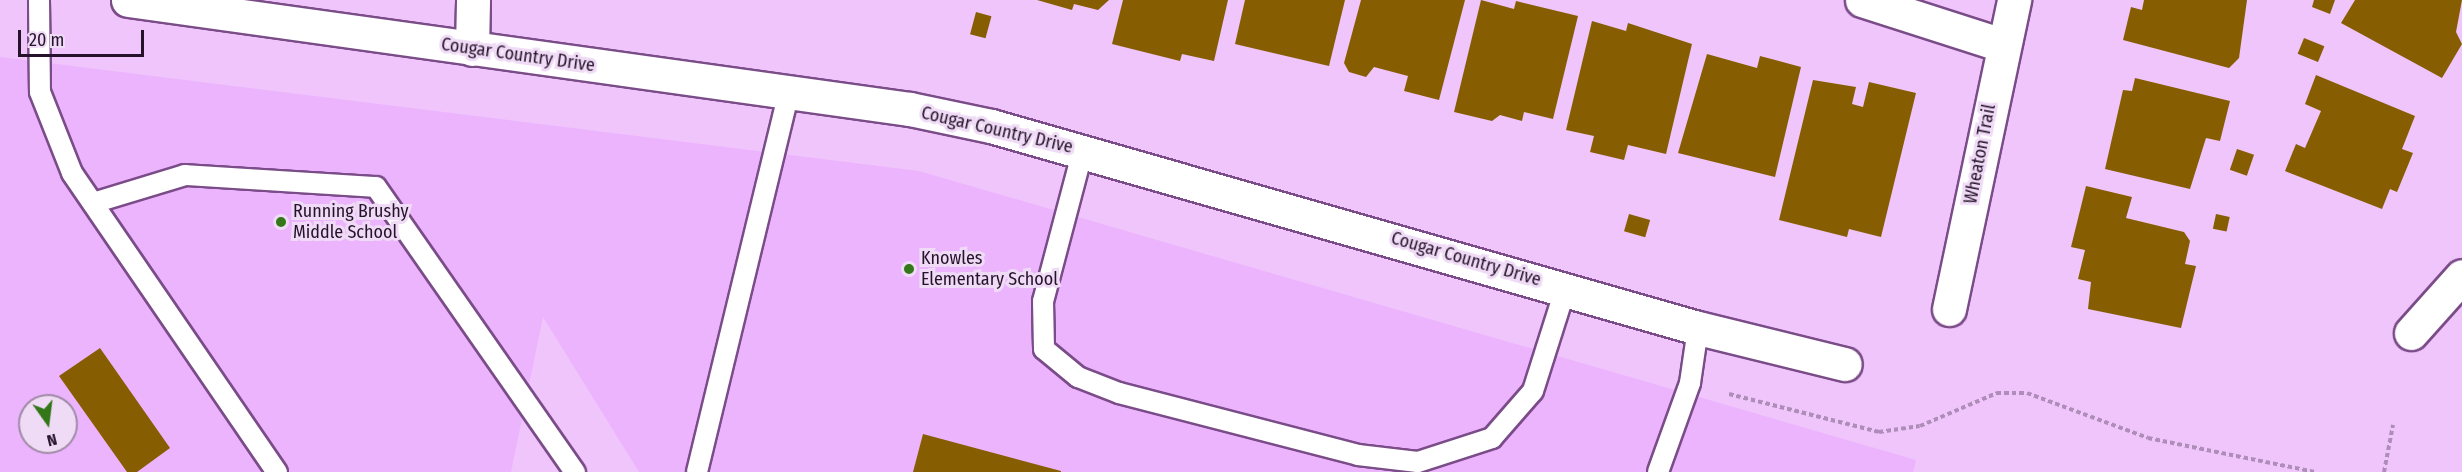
<!DOCTYPE html>
<html>
<head>
<meta charset="utf-8">
<style>
	body { margin:0 }
	#map { position:relative; width:2462px; height:472px; overflow:hidden; background:#efc5fb; font-family:"Fira Sans Condensed",sans-serif }
	div>[style] { position:absolute }
	.built>* { inset:0; background:#edb4fe }
	.building>* { inset:0; background:#865d00; transform-origin:0 0 }
	.path>* { height:4px; margin-top:-2px; transform-origin:0; background:repeating-linear-gradient(90deg,#af8db9 0 4.5px,transparent 0 7.5px) }
	.roads { filter:drop-shadow(2px 0 #7a4c88) drop-shadow(-2px 0 #7a4c88) drop-shadow(0 2px #7a4c88) drop-shadow(0 -2px #7a4c88) }
	.service>* { height:20px; margin:-10px; padding:0 10px; transform-origin:10px; border-radius:10px; background:#fff }
	.minor>* { height:33px; margin:-16.5px; padding:0 16.5px; transform-origin:16.5px; border-radius:16.5px; background:#fff }
	.dots>* { width:16px; height:16px; translate:-50% -50%; box-sizing:border-box; border:3px solid #f0dbf6; border-radius:50% }
	span { translate:-50% -50%; white-space:nowrap; text-align:center; line-height:1.15; -webkit-text-stroke:6px #f0dbf6; paint-order:stroke }
	.street-label { font-size:18px; color:#26132b }
	.poi-label { font-size:18px; color:#26132b }
	.left { translate:0 -50%; text-align:left }
	.north { position:absolute; left:18px; top:394px; width:60px; height:60px; box-sizing:border-box; background:#f0dbf6; border:2px solid #9f8ba5; border-radius:50%; rotate:166deg; font-size:16px; font-weight:700; line-height:24px; text-align:center; color:#26132b }
	.north::after { content:''; display:block; margin:auto; width:21px; height:27px; background:#337718; clip-path:polygon(50% 0,100% 100%,50% 72%,0 100%) }
	.scale { position:absolute; left:18px; top:30px; width:126px; height:27px; box-sizing:border-box; border:3px solid #26132b; border-top:0; padding-left:8px; font-size:18px; line-height:21px; white-space:nowrap; color:#26132b; -webkit-text-stroke:4px #f0dbf6; paint-order:stroke }
</style>
</head>
<body>
<div id="map">
	<div class="built">
		<div style="clip-path:polygon(evenodd,0 57px,919px 171px,1916px 460px,1913px 472px,639px 472px,543px 317px,511px 472px,0 472px,0 57px,30px 406px,66px 406px,66px 442px,30px 442px,30px 406px)"></div>
	</div>
	<div class="building">
		<div style="clip-path:polygon(1037px 0,1109px 0,1098px 10px,1074px 4px,1072px 10px)"></div>
		<div style="clip-path:polygon(1123px 0,1228px 0,1214px 61px,1182px 54px,1180px 61px,1112px 44px)"></div>
		<div style="clip-path:polygon(1245px 0,1345px 0,1329px 66px,1235px 44px)"></div>
		<div style="clip-path:polygon(1361px 0,1465px 0,1439px 100px,1404px 91px,1408px 76px,1374px 67px,1366px 77px,1349px 72px,1344px 63px)"></div>
		<div style="clip-path:polygon(1481px 0,1514px 9px,1516px 1px,1578px 16px,1553px 119px,1524px 112px,1522px 121px,1500px 115px,1492px 121px,1454px 112px)"></div>
		<div style="clip-path:polygon(2144px 0,2247px 0,2239px 58px,2229px 68px,2123px 40px,2131px 7px,2142px 10px)"></div>
		<div style="clip-path:polygon(2314px 0,2335px 0,2330px 14px,2312px 7px)"></div>
		<div style="clip-path:polygon(2355px 0,2462px 0,2456px 32px,2462px 44px,2442px 78px,2341px 23px)"></div>
		<div style="left:976px;top:12px;width:16px;height:23px;rotate:15deg"></div>
		<div style="clip-path:polygon(1592px 21px,1626px 31px,1628px 23px,1692px 44px,1666px 154px,1628px 145px,1624px 160px,1590px 152px,1594px 136px,1566px 130px)"></div>
		<div style="left:2304px;top:38px;width:22px;height:17px;rotate:22deg"></div>
		<div style="clip-path:polygon(1707px 54px,1757px 68px,1760px 56px,1801px 67px,1775px 177px,1678px 153px)"></div>
		<div style="clip-path:polygon(2316px 75px,2415px 116px,2402px 149px,2413px 153px,2397px 192px,2390px 189px,2382px 209px,2285px 171px,2296px 144px,2305px 148px,2321px 111px,2305px 104px)"></div>
		<div style="clip-path:polygon(2135px 78px,2230px 101px,2220px 141px,2206px 138px,2190px 189px,2105px 169px,2123px 90px,2132px 91px)"></div>
		<div style="clip-path:polygon(1813px 80px,1856px 87px,1852px 104px,1863px 107px,1869px 82px,1916px 93px,1881px 237px,1849px 229px,1847px 237px,1779px 220px)"></div>
		<div style="left:2237px;top:149px;width:18px;height:22px;rotate:19deg"></div>
		<div style="clip-path:polygon(2086px 186px,2132px 197px,2126px 218px,2184px 232px,2190px 241px,2185px 264px,2196px 266px,2181px 328px,2088px 309px,2091px 282px,2078px 279px,2085px 250px,2071px 247px)"></div>
		<div style="left:1629px;top:214px;width:22px;height:18px;rotate:16deg"></div>
		<div style="left:2216px;top:214px;width:14px;height:15px;rotate:12deg"></div>
		<div style="clip-path:polygon(100px 348px,170px 448px,137px 472px,127px 472px,59px 376px)"></div>
		<div style="clip-path:polygon(923px 434px,1061px 471px,1061px 472px,913px 472px)"></div>
	</div>
	<div class="path">
		<div style="left:1729px;top:394px;width:155px;rotate:14.2deg"></div>
		<div style="left:1879px;top:432px;width:41px;rotate:-8.3deg"></div>
		<div style="left:1920px;top:426px;width:84px;rotate:-23.2deg"></div>
		<div style="left:1997px;top:393px;width:30px"></div>
		<div style="left:2027px;top:393px;width:129px;rotate:20.4deg"></div>
		<div style="left:2148px;top:438px;width:170px;rotate:11.5deg"></div>
		<div style="left:2384px;top:472px;width:48px;rotate:-79.2deg"></div>
	</div>
	<div class="roads">
		<div class="service">
			<div style="left:39px;top:0;width:92px;rotate:89.4deg"></div>
			<div style="left:40px;top:92px;width:87px;rotate:68.4deg"></div>
			<div style="left:72px;top:173px;width:363px;rotate:55.6deg"></div>
			<div style="left:1083px;top:150px;width:156px;rotate:104.8deg"></div>
			<div style="left:1043px;top:301px;width:48px;rotate:88.8deg"></div>
			<div style="left:1044px;top:349px;width:44px;rotate:39.5deg"></div>
			<div style="left:1078px;top:377px;width:44px;rotate:21.3deg"></div>
			<div style="left:1119px;top:393px;width:247px;rotate:14.5deg"></div>
			<div style="left:1358px;top:455px;width:60px;rotate:6.7deg"></div>
			<div style="left:1418px;top:462px;width:78px;rotate:-18deg"></div>
			<div style="left:1492px;top:438px;width:62px;rotate:-48.9deg"></div>
			<div style="left:1533px;top:391px;width:109px;rotate:-72.4deg"></div>
			<div style="left:93px;top:203px;width:96px;rotate:-16.9deg"></div>
			<div style="left:185px;top:175px;width:191px;rotate:3.6deg"></div>
			<div style="left:376px;top:187px;width:348px;rotate:55.1deg"></div>
			<div style="left:697px;top:472px;width:391px;rotate:-76.4deg"></div>
			<div style="left:1658px;top:472px;width:95px;rotate:-70.2deg"></div>
			<div style="left:1690px;top:383px;width:56px;rotate:-81.7deg"></div>
		</div>
		<div class="minor">
			<div style="left:128px;top:0;width:790px;rotate:7.94deg"></div>
			<div style="left:910px;top:109px;width:83px;rotate:11.9deg"></div>
			<div style="left:991px;top:126px;width:735px;rotate:15.95deg"></div>
			<div style="left:1698px;top:328px;width:151px;rotate:13.8deg"></div>
			<div style="left:1862px;top:0;width:147px;rotate:17.8deg"></div>
			<div style="left:472px;top:49px;width:49px;rotate:-88.8deg"></div>
			<div style="left:1949px;top:309px;width:316px;rotate:-78.1deg"></div>
			<div style="left:2411px;top:333px;width:76px;rotate:-48.2deg"></div>
		</div>
	</div>
	<div class="dots">
		<div style="left:281px;top:222px;background:#337718"></div>
		<div style="left:909px;top:269px;background:#337718"></div>
	</div>
	<div class="street-label">
		<span style="left:518px;top:55px;rotate:8deg">Cougar Country Drive</span>
		<span style="left:997px;top:130px;rotate:13deg">Cougar Country Drive</span>
		<span style="left:1980px;top:154px;rotate:-79deg">Wheaton Trail</span>
		<span style="left:1466px;top:259px;rotate:16deg">Cougar Country Drive</span>
	</div>
	<div class="poi-label">
		<span class="left" style="left:293px;top:222px">Running Brushy<br>Middle School</span>
		<span class="left" style="left:921px;top:269px">Knowles<br>Elementary School</span>
	</div>
	<div class="north">N</div>
	<div class="scale">20 m</div>
</div>
</body>
</html>
